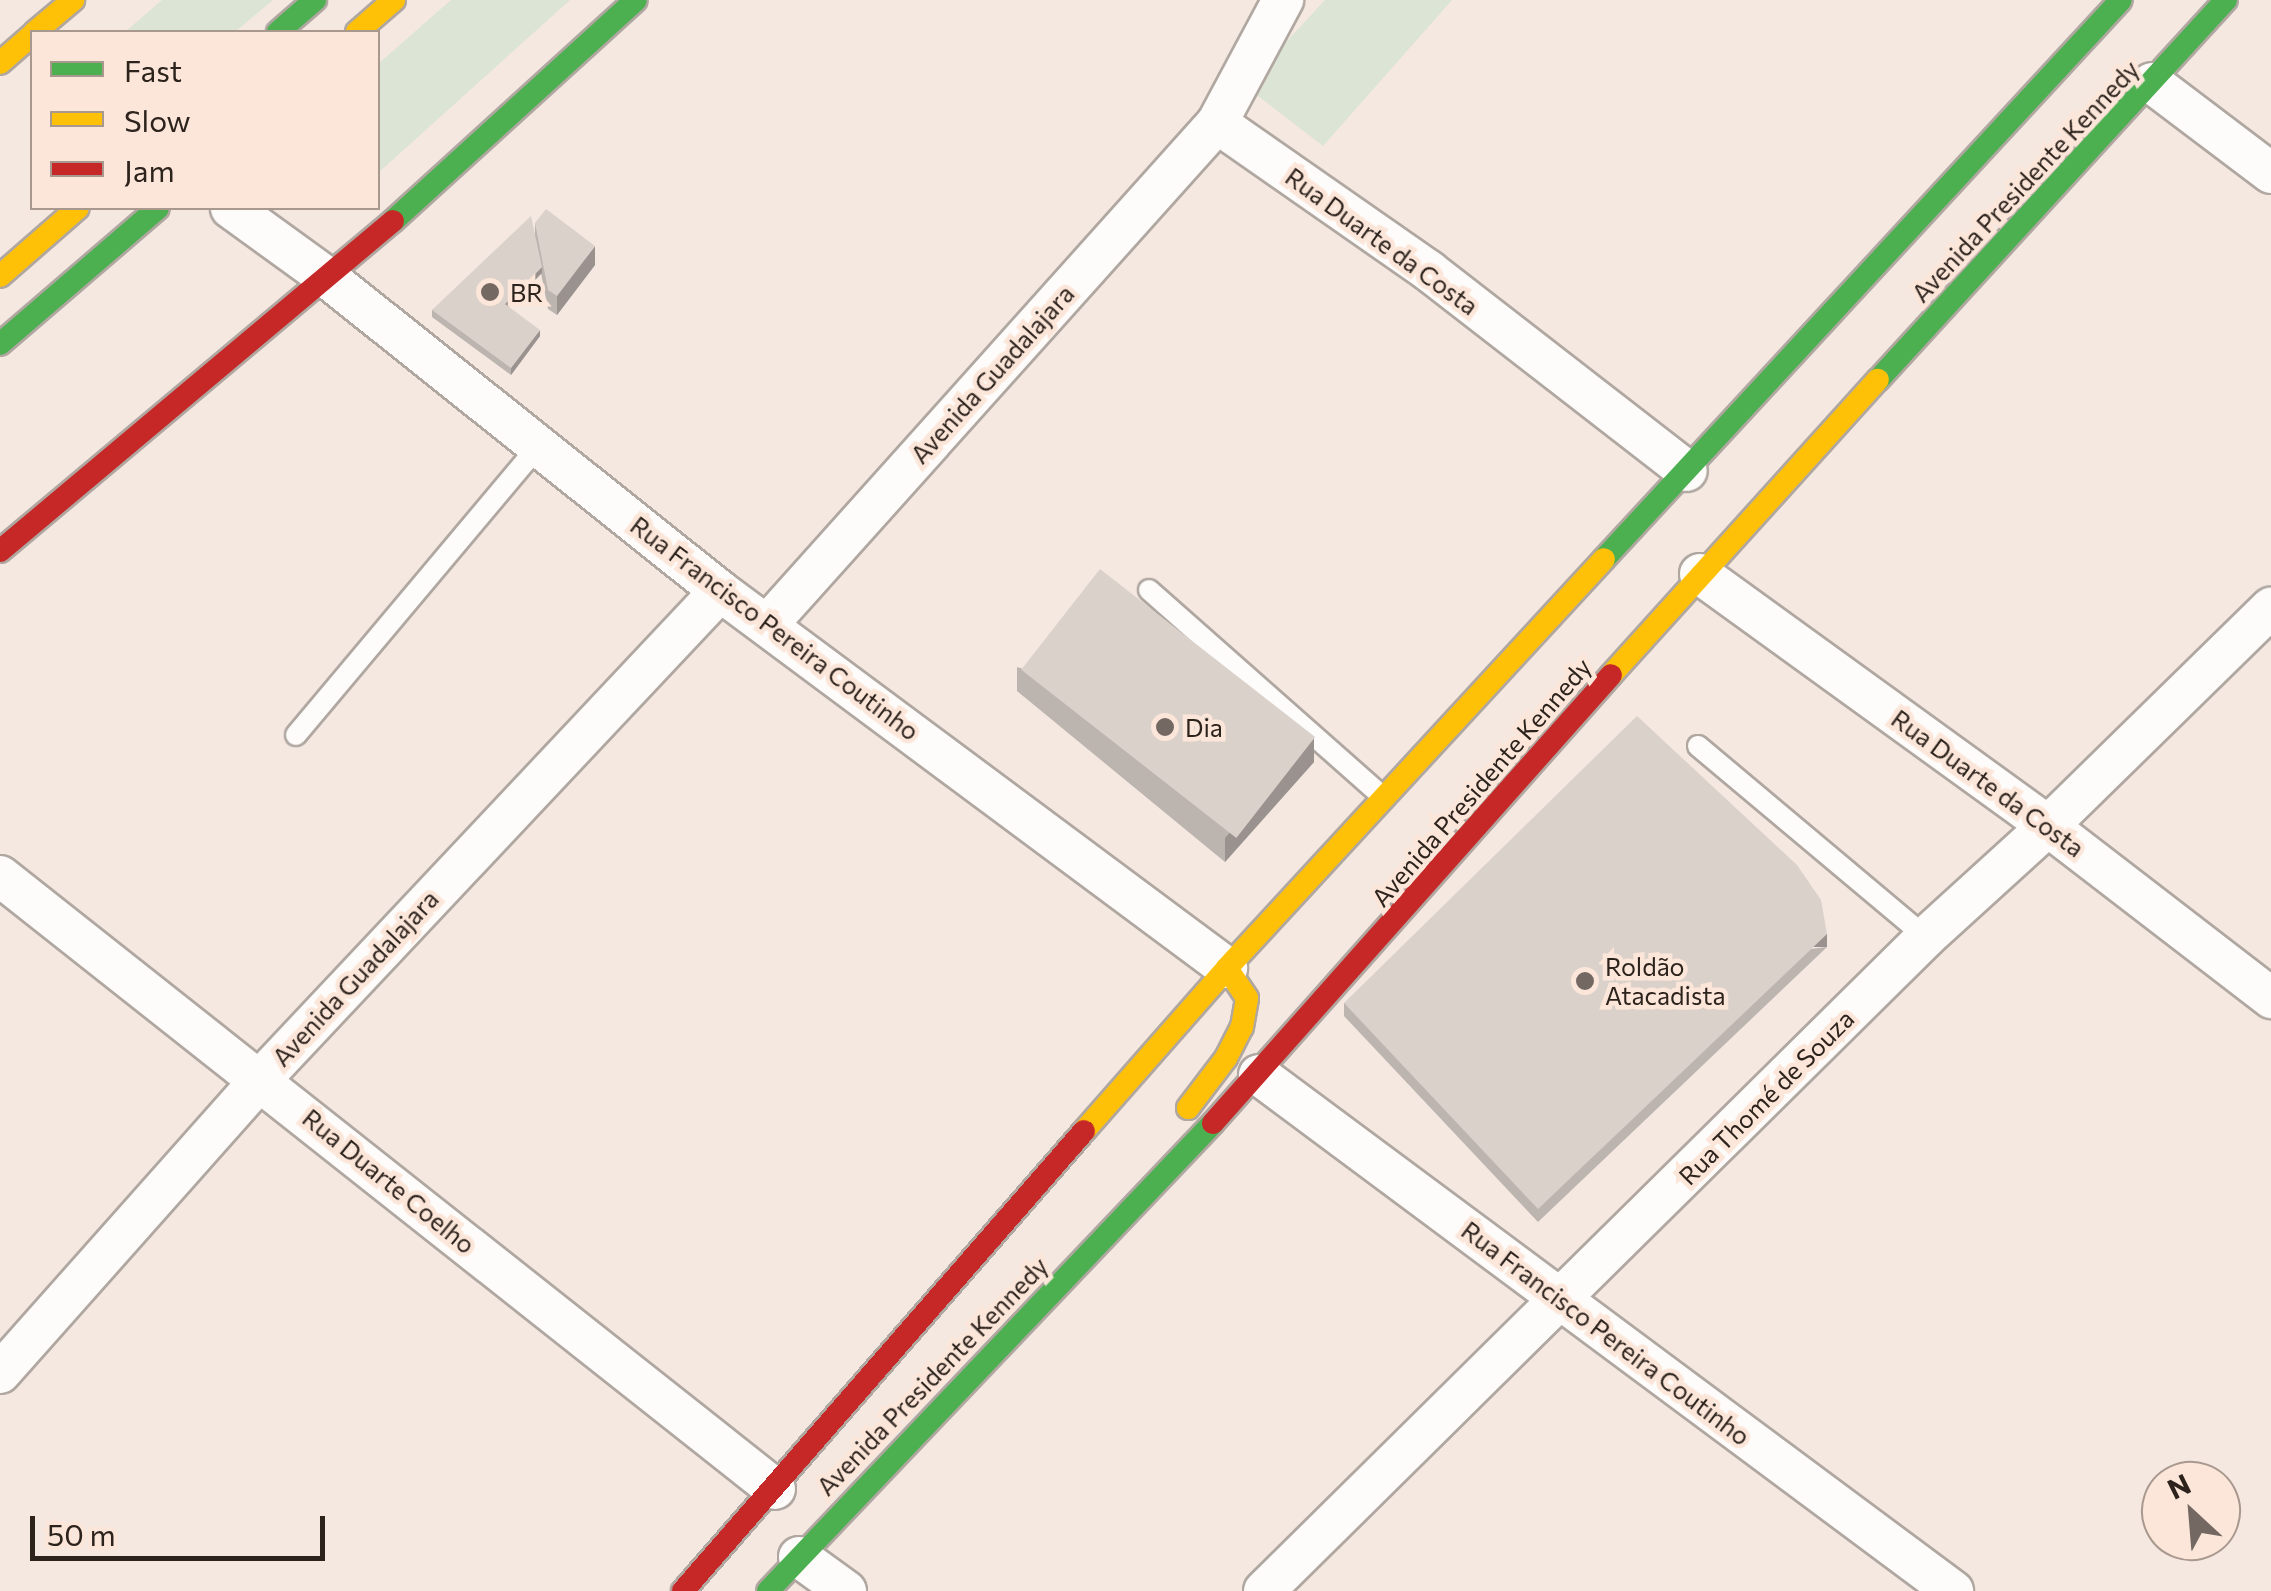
<!DOCTYPE html>
<html>
<head>
<meta charset="utf-8">
<style>
	body { margin:0 }
	#map { position:relative; width:2271px; height:1591px; overflow:hidden; background:#f4e8e1; font-family:Commissioner,sans-serif }
	div>[style] { position:absolute }
	.green>* { inset:0; background:#dbe4d5 }
	.roads { filter:drop-shadow(2px 0 #b0a7a1) drop-shadow(-2px 0 #b0a7a1) drop-shadow(0 2px #b0a7a1) drop-shadow(0 -2px #b0a7a1) }
	.lane>* { height:20px; margin:-10px; padding:0 10px; transform-origin:10px; border-radius:10px; background:#fdfcfa }
	.street>* { height:40px; margin:-20px; padding:0 20px; transform-origin:20px; border-radius:20px; background:#fdfcfa }
	.fast>* { height:22px; margin:-11px; padding:0 11px; transform-origin:11px; border-radius:11px; background:#4caf50 }
	.slow>* { height:22px; margin:-11px; padding:0 11px; transform-origin:11px; border-radius:11px; background:#ffc107 }
	.jam>* { height:22px; margin:-11px; padding:0 11px; transform-origin:11px; border-radius:11px; background:#c62828 }
	.wall>* { inset:0; background:#bcb4af }
	.shaded-wall>* { inset:0; background:#99928e; transform-origin:0 0 }
	.building>* { inset:0; background:#dbd1cb; transform-origin:0 0 }
	.dots>* { width:28px; height:28px; translate:-50% -50%; box-sizing:border-box; border:5px solid #fce6d9; border-radius:50% }
	span { translate:-50% -50%; white-space:nowrap; text-align:center; line-height:1.15; -webkit-text-stroke:9px #fce6d9; paint-order:stroke }
	.street-label { font-size:25px; color:#2d231d }
	.poi-label { font-size:25px; color:#2d231d }
	.left { translate:0 -50%; text-align:left }
	.legend { position:absolute; left:30px; top:30px; width:350px; height:180px; box-sizing:border-box; background:#fce6d9; border:2px solid #a9988e; margin:0; padding:12px 18px; list-style:none; font-size:30px; color:#2d231d }
	.legend li { display:flex; align-items:center; gap:20px; height:50px }
	.legend b { width:50px; border:2px solid #a9988e }
	.north { position:absolute; left:2141px; top:1461px; width:100px; height:100px; box-sizing:border-box; background:#fce6d9; border:2px solid #a9988e; border-radius:50%; rotate:334deg; font-size:28px; font-weight:700; line-height:40px; text-align:center; color:#2d231d }
	.north::after { content:''; display:block; margin:auto; width:35px; height:45px; background:#736862; clip-path:polygon(50% 0,100% 100%,50% 72%,0 100%) }
	.scale { position:absolute; left:30px; top:1516px; width:295px; height:45px; box-sizing:border-box; border:5px solid #2d231d; border-top:0; padding-left:12px; font-size:30px; line-height:35px; white-space:nowrap; color:#2d231d; -webkit-text-stroke:8px #fce6d9; paint-order:stroke }
</style>
</head>
<body>
<div id="map">
	<div class="green">
		<div style="clip-path:polygon(162px 0,273px 0,235px 32px,125px 32px)"></div>
		<div style="clip-path:polygon(451px 0,570px 0,378px 173px,378px 64px)"></div>
		<div style="clip-path:polygon(1325px 0,1452px 0,1323px 146px,1245px 86px)"></div>
	</div>
	<div class="roads">
		<div class="lane">
			<div style="left:1149px;top:590px;width:312px;rotate:41.5deg"></div>
			<div style="left:296px;top:735px;width:378px;rotate:-50deg"></div>
			<div style="left:1698px;top:746px;width:297px;rotate:40deg"></div>
		</div>
		<div class="street">
			<div style="left:2152px;top:83px;width:149px;rotate:37.1deg"></div>
			<div style="left:1217px;top:123px;width:259px;rotate:34.9deg"></div>
			<div style="left:1429px;top:271px;width:326px;rotate:37.8deg"></div>
			<div style="left:231px;top:208px;width:121px;rotate:35.9deg"></div>
			<div style="left:329px;top:279px;width:500px;rotate:38.59deg"></div>
			<div style="left:720px;top:591px;width:632px;rotate:36.63deg"></div>
			<div style="left:1700px;top:574px;width:430px;rotate:35.9deg"></div>
			<div style="left:2048px;top:826px;width:282px;rotate:37.6deg"></div>
			<div style="left:768px;top:624px;width:673px;rotate:-48.13deg"></div>
			<div style="left:1217px;top:123px;width:140px;rotate:-61.8deg"></div>
			<div style="left:0;top:876px;width:988px;rotate:38.34deg"></div>
			<div style="left:1259px;top:1075px;width:865px;rotate:36.63deg"></div>
			<div style="left:0;top:1373px;width:393px;rotate:-48.4deg"></div>
			<div style="left:261px;top:1079px;width:670px;rotate:-46.75deg"></div>
			<div style="left:799px;top:1557px;width:58px;rotate:35.9deg"></div>
			<div style="left:1264px;top:1591px;width:931px;rotate:-44.65deg"></div>
			<div style="left:1926px;top:937px;width:165px;rotate:-42.3deg"></div>
			<div style="left:2048px;top:826px;width:312px;rotate:-44.4deg"></div>
		</div>
		<div class="fast">
			<div style="left:278px;top:32px;width:49px;rotate:-40.9deg"></div>
			<div style="left:393px;top:221px;width:328px;rotate:-42.3deg"></div>
			<div style="left:0;top:344px;width:208px;rotate:-40.7deg"></div>
			<div style="left:1878px;top:380px;width:515px;rotate:-47.52deg"></div>
			<div style="left:1604px;top:559px;width:761px;rotate:-47.24deg"></div>
			<div style="left:768px;top:1591px;width:646px;rotate:-46.44deg"></div>
		</div>
		<div class="slow">
			<div style="left:35px;top:32px;width:50px;rotate:-40.1deg"></div>
			<div style="left:357px;top:32px;width:49px;rotate:-40.9deg"></div>
			<div style="left:0;top:63px;width:43px;rotate:-41.2deg"></div>
			<div style="left:0;top:276px;width:103px;rotate:-41.1deg"></div>
			<div style="left:1611px;top:675px;width:398px;rotate:-47.9deg"></div>
			<div style="left:1188px;top:1108px;width:63px;rotate:-52.8deg"></div>
			<div style="left:1226px;top:1058px;width:35px;rotate:-63deg"></div>
			<div style="left:1242px;top:1027px;width:29px;rotate:-80deg"></div>
			<div style="left:1247px;top:998px;width:36px;rotate:-124deg"></div>
			<div style="left:1084px;top:1131px;width:217px;rotate:-48.7deg"></div>
			<div style="left:1227px;top:968px;width:556px;rotate:-47.33deg"></div>
		</div>
		<div class="jam">
			<div style="left:0;top:551px;width:513px;rotate:-40.02deg"></div>
			<div style="left:1213px;top:1123px;width:599px;rotate:-48.38deg"></div>
			<div style="left:683px;top:1591px;width:610px;rotate:-48.92deg"></div>
		</div>
	</div>
	<div class="wall">
		<div style="clip-path:polygon(535px 223px,595px 265px,557px 315px,548px 309px,541px 273px,508px 307px,540px 336px,511px 375px,432px 317px,432px 310px,535px 234px)"></div>
		<div style="clip-path:polygon(1017px 667px,1314px 762px,1225px 862px,1017px 691px)"></div>
		<div style="clip-path:polygon(1827px 947px,1538px 1222px,1344px 1016px,1344px 1003px)"></div>
	</div>
	<div class="shaded-wall">
		<div style="clip-path:polygon(595px 246px,595px 265px,557px 315px,557px 296px)"></div>
		<div style="clip-path:polygon(542px 267px,542px 273px,505px 311px,505px 304px)"></div>
		<div style="clip-path:polygon(540px 330px,540px 336px,511px 375px,511px 368px)"></div>
		<div style="clip-path:polygon(1314px 738px,1314px 762px,1225px 862px,1225px 838px)"></div>
		<div style="left:1827px;top:934px;width:13px;height:399px;rotate:90deg"></div>
	</div>
	<div class="building">
		<div style="clip-path:polygon(546px 209px,595px 246px,557px 296px,548px 290px,535px 223px)"></div>
		<div style="clip-path:polygon(531px 216px,542px 267px,505px 304px,540px 330px,511px 368px,432px 310px)"></div>
		<div style="left:1100px;top:569px;width:273px;height:128px;rotate:38deg"></div>
		<div style="clip-path:polygon(1637px 716px,1797px 865px,1821px 900px,1827px 934px,1538px 1209px,1344px 1003px)"></div>
	</div>
	<div class="dots">
		<div style="left:490px;top:292px;background:#736862"></div>
		<div style="left:1165px;top:727px;background:#736862"></div>
		<div style="left:1585px;top:981px;background:#736862"></div>
	</div>
	<div class="street-label">
		<span style="left:2025px;top:181px;rotate:-47deg">Avenida Presidente Kennedy</span>
		<span style="left:1382px;top:241px;rotate:36deg">Rua Duarte da Costa</span>
		<span style="left:992px;top:374px;rotate:-48deg">Avenida Guadalajara</span>
		<span style="left:775px;top:628px;rotate:37deg">Rua Francisco Pereira Coutinho</span>
		<span style="left:1481px;top:782px;rotate:-49deg">Avenida Presidente Kennedy</span>
		<span style="left:1988px;top:783px;rotate:36deg">Rua Duarte da Costa</span>
		<span style="left:355px;top:978px;rotate:-47deg">Avenida Guadalajara</span>
		<span style="left:1766px;top:1097px;rotate:-45deg">Rua Thomé de Souza</span>
		<span style="left:389px;top:1181px;rotate:39deg">Rua Duarte Coelho</span>
		<span style="left:1606px;top:1333px;rotate:37deg">Rua Francisco Pereira Coutinho</span>
		<span style="left:932px;top:1376px;rotate:-46deg">Avenida Presidente Kennedy</span>
	</div>
	<div class="poi-label">
		<span class="left" style="left:510px;top:292px">BR</span>
		<span class="left" style="left:1185px;top:727px">Dia</span>
		<span class="left" style="left:1605px;top:981px">Roldão<br>Atacadista</span>
	</div>
	<ul class="legend">
	<li><b style="height:12px;background:#4caf50"></b>Fast</li>
	<li><b style="height:12px;background:#ffc107"></b>Slow</li>
	<li><b style="height:12px;background:#c62828"></b>Jam</li>
	</ul>
	<div class="north">N</div>
	<div class="scale">50 m</div>
</div>
</body>
</html>
